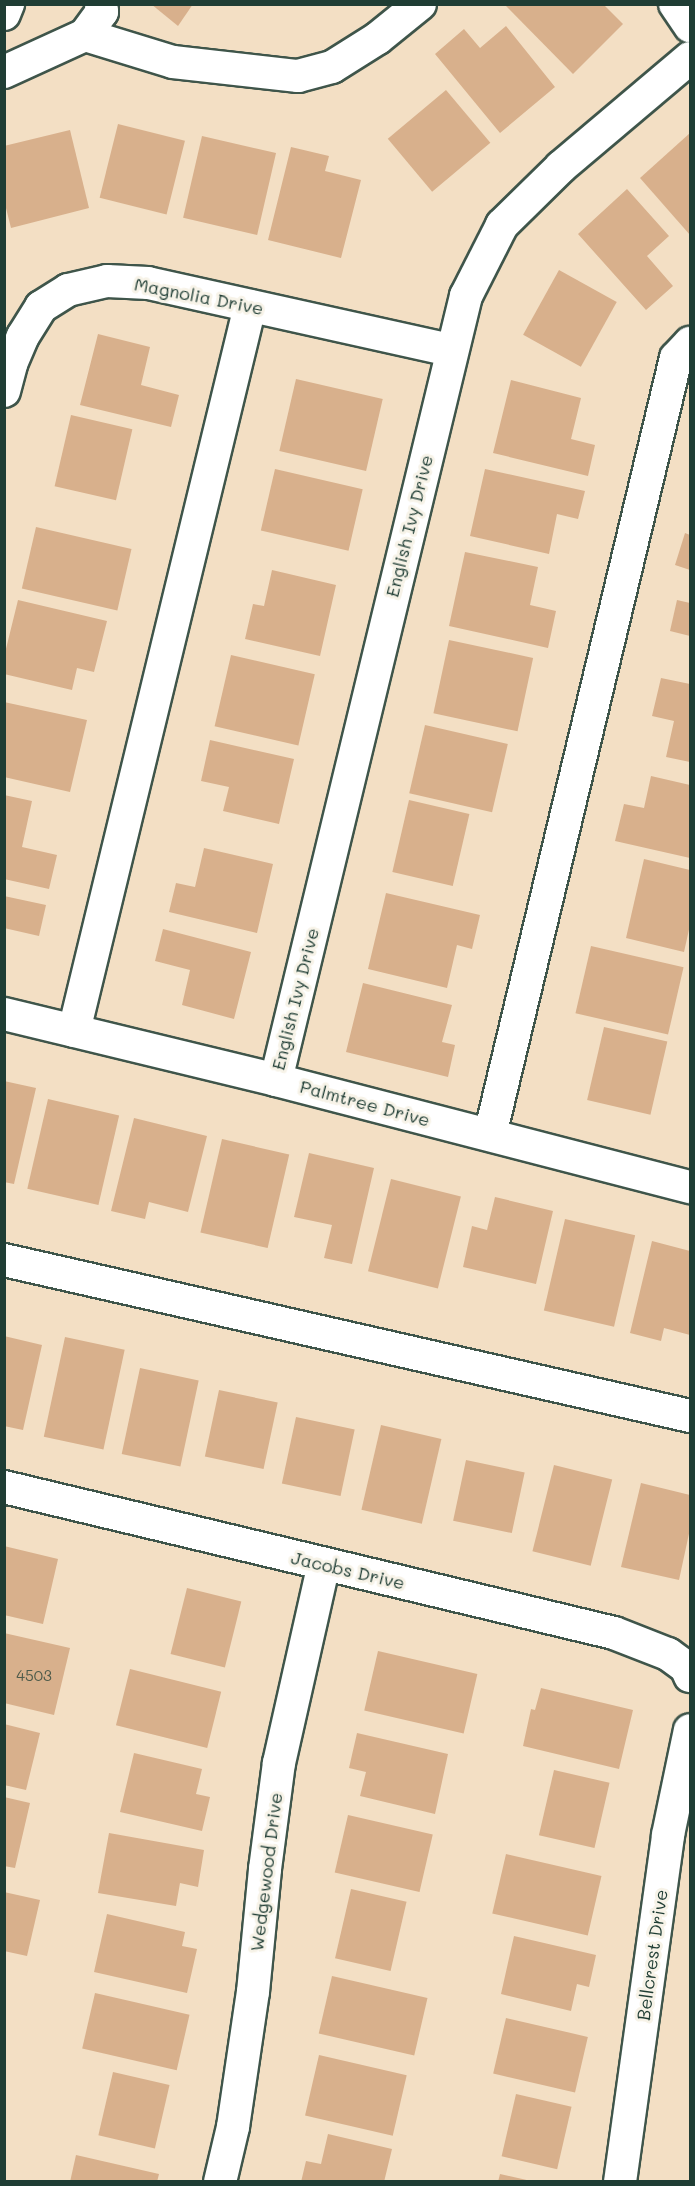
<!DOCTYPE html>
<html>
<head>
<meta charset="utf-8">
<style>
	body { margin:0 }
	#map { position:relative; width:695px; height:2186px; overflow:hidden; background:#f3dfc4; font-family:Mali,sans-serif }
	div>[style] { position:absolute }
	.building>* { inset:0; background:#d8b08c; transform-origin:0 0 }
	.roads { filter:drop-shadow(2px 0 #3f554a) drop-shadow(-2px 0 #3f554a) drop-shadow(0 2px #3f554a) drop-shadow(0 -2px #3f554a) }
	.minor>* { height:32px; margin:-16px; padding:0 16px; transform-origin:16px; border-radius:16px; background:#fff }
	span { translate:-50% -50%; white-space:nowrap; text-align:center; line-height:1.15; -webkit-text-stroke:6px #f7f3e8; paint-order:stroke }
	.number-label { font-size:15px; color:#4d5a4a }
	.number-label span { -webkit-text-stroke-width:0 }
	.street-label { font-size:18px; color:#1f3d34 }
	.frame { position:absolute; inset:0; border:6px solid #1f3d34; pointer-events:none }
</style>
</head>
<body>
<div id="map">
	<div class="building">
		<div style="clip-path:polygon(151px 4px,193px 4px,178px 26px)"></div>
		<div style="clip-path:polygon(504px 4px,603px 4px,623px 24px,573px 74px)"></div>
		<div style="clip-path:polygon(506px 26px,555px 87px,500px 133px,435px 54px,464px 29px,480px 48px)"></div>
		<div style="left:446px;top:90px;width:69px;height:76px;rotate:50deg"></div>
		<div style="left:118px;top:124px;width:69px;height:76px;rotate:14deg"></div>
		<div style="clip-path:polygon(70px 130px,89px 208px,11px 228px,4px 200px,4px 146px)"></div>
		<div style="clip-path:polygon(690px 133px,690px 235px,640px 178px)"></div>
		<div style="left:202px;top:136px;width:76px;height:84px;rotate:13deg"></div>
		<div style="clip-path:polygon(291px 147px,329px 156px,325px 171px,361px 180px,341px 258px,268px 240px)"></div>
		<div style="clip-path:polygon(627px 189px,669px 236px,647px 256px,673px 286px,646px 310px,578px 234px)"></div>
		<div style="left:559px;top:270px;width:66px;height:74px;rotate:29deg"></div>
		<div style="clip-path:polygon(98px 334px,150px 347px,141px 385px,179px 395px,171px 427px,80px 405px)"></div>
		<div style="left:296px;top:379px;width:89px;height:74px;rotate:13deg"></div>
		<div style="clip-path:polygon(511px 380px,581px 398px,571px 439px,595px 445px,588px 476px,493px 453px)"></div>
		<div style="left:71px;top:415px;width:63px;height:73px;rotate:13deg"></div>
		<div style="left:275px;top:469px;width:90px;height:63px;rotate:13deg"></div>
		<div style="clip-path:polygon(485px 469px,585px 491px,578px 519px,557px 514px,549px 554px,470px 536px)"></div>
		<div style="left:36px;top:527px;width:98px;height:63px;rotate:13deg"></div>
		<div style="clip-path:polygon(685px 533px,690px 535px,690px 570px,675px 565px)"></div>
		<div style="clip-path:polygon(465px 552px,538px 567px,530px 605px,556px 611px,548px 648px,449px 626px)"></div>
		<div style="clip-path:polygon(272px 570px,336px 585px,320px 656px,245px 639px,253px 604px,264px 606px)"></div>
		<div style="clip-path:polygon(18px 600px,107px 621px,94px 672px,77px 668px,72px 690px,4px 674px,4px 657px)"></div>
		<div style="clip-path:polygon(677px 600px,690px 603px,690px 636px,670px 631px)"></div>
		<div style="left:449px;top:640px;width:86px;height:75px;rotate:12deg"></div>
		<div style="left:231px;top:655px;width:86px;height:73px;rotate:13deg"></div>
		<div style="clip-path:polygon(661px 678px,690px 684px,690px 762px,666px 757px,674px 721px,652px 716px)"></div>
		<div style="clip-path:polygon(4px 702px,87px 720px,70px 792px,4px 777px)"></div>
		<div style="left:425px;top:725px;width:85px;height:70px;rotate:13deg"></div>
		<div style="clip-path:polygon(210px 740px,294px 759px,279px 824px,223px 811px,229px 787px,201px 781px)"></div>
		<div style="clip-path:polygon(651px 776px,690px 785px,690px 858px,615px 841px,624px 804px,644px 808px)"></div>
		<div style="clip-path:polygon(4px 795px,32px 801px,22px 847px,57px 855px,49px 889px,4px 879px)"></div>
		<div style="left:409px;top:800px;width:62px;height:74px;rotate:13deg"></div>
		<div style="clip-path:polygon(204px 848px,273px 864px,257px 933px,169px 912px,176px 883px,195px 887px)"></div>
		<div style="clip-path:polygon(644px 859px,690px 870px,690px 925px,684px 952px,626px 938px)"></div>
		<div style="clip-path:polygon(386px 893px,480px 915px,472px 949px,457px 945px,447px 988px,368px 969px)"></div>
		<div style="clip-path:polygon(4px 896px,46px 905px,39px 936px,4px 928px)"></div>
		<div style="clip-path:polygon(163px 929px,251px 952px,234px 1019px,182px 1005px,190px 970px,155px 961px)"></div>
		<div style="left:591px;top:946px;width:95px;height:69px;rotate:13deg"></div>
		<div style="clip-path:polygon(363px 983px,452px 1005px,442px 1042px,455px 1045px,448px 1077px,346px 1052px)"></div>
		<div style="left:604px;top:1027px;width:65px;height:75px;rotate:13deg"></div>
		<div style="clip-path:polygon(4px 1081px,36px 1088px,14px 1184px,4px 1182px)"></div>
		<div style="left:48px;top:1099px;width:73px;height:92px;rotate:13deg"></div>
		<div style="clip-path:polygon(134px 1118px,207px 1136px,188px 1212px,149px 1202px,145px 1219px,111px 1211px)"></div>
		<div style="left:222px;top:1139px;width:69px;height:96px;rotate:13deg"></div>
		<div style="clip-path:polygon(309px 1153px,374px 1168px,352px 1264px,324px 1258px,332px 1225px,294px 1217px)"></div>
		<div style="left:391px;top:1179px;width:72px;height:95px;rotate:14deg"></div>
		<div style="clip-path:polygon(495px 1197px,553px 1211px,536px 1284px,463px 1267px,472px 1226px,487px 1230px)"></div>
		<div style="left:565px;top:1219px;width:72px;height:94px;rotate:13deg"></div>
		<div style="clip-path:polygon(652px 1241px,690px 1251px,690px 1335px,664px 1328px,661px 1341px,630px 1333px)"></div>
		<div style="clip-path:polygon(4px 1336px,42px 1345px,23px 1430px,4px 1426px)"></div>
		<div style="left:65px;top:1337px;width:61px;height:102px;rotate:12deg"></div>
		<div style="left:140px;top:1368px;width:60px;height:88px;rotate:12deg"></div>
		<div style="left:219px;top:1390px;width:60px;height:68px;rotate:12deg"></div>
		<div style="left:296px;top:1417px;width:60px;height:68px;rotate:12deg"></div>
		<div style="left:381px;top:1425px;width:62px;height:87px;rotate:13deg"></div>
		<div style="left:466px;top:1460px;width:60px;height:62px;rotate:12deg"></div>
		<div style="left:554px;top:1465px;width:60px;height:89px;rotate:14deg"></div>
		<div style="clip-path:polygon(641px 1483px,690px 1495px,690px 1529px,679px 1580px,621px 1567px)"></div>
		<div style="clip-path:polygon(4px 1546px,58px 1559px,43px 1624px,4px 1615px)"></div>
		<div style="left:187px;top:1588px;width:56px;height:68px;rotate:14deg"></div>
		<div style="clip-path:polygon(4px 1633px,70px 1648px,54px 1715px,4px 1703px)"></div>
		<div style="left:378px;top:1651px;width:102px;height:61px;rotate:13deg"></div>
		<div style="left:130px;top:1669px;width:94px;height:58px;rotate:14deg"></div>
		<div style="clip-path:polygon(541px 1688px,633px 1710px,619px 1769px,523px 1746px,531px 1709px,535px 1710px)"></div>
		<div style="clip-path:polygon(4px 1724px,40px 1733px,26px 1790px,4px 1785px)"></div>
		<div style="clip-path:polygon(357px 1733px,448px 1754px,435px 1814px,360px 1796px,366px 1772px,349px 1768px)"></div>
		<div style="clip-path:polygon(134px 1753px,202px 1769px,196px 1794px,210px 1797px,202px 1831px,120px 1812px)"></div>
		<div style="left:554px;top:1770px;width:57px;height:67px;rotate:13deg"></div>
		<div style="clip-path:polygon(4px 1797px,30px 1803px,15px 1868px,4px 1866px)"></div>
		<div style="left:348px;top:1815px;width:87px;height:59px;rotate:13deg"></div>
		<div style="clip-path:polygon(109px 1833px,204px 1850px,198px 1887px,180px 1883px,176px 1906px,98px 1893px)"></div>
		<div style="left:506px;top:1854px;width:98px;height:61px;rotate:13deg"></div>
		<div style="left:351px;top:1889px;width:57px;height:71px;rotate:13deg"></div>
		<div style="clip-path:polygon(4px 1892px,40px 1900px,27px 1956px,4px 1951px)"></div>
		<div style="clip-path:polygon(107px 1914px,185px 1932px,182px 1946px,197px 1949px,187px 1993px,94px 1972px)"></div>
		<div style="clip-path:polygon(514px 1936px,596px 1955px,589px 1987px,577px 1984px,571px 2011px,501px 1994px)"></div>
		<div style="left:332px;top:1976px;width:98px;height:59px;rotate:13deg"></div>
		<div style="left:95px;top:1993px;width:97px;height:57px;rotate:13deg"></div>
		<div style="left:506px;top:2018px;width:84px;height:57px;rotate:13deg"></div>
		<div style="left:319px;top:2055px;width:90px;height:62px;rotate:13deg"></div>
		<div style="left:113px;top:2072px;width:58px;height:65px;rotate:13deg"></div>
		<div style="left:516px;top:2094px;width:57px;height:64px;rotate:13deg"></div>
		<div style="clip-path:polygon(328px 2134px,392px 2149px,384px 2182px,301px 2182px,306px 2161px,321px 2164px)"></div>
		<div style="clip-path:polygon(76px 2155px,159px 2174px,157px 2182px,70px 2182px)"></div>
		<div style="clip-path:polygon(500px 2174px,531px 2181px,531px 2182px,498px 2182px)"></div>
	</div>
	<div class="roads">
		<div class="minor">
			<div style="left:675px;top:4px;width:27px;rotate:56deg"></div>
			<div style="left:4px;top:14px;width:11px;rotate:-68deg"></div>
			<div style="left:85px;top:35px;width:92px;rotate:17.1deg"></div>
			<div style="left:173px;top:62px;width:126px;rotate:6.4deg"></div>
			<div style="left:298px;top:76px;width:35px;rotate:-15deg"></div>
			<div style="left:332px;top:67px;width:54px;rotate:-32.2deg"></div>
			<div style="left:378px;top:38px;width:54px;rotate:-39deg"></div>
			<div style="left:4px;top:72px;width:89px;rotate:-24.6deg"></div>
			<div style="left:85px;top:35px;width:29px;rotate:-54deg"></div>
			<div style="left:102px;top:12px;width:8px;rotate:-97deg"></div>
			<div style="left:4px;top:391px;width:28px;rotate:-75deg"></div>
			<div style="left:11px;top:364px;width:30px;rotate:-67deg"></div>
			<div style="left:23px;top:336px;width:34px;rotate:-58deg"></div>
			<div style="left:41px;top:307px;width:32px;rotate:-32deg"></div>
			<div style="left:68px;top:290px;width:40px;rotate:-13deg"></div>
			<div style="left:107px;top:281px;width:41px;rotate:2.8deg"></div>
			<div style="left:148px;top:283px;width:310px;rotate:12.5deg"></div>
			<div style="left:4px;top:1014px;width:280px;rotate:13.6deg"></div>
			<div style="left:276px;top:1080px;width:428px;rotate:14.5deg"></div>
			<div style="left:74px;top:1031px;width:746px;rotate:-76.35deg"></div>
			<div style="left:276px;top:1080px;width:807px;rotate:-76.38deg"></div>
			<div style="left:466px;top:296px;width:80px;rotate:-63.1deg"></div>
			<div style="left:502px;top:225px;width:83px;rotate:-44.5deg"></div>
			<div style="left:561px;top:167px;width:169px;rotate:-40.2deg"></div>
			<div style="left:490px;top:1135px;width:799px;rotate:-76.54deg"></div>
			<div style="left:676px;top:358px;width:21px;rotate:-47deg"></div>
			<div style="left:4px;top:1260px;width:704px;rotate:12.81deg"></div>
			<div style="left:4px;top:1487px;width:627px;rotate:13.46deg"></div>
			<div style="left:614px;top:1633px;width:58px;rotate:21.3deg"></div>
			<div style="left:668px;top:1654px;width:22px;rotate:36deg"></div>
			<div style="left:686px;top:1667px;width:10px;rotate:66deg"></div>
			<div style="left:220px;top:2182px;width:57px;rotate:-76.7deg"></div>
			<div style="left:233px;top:2127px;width:136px;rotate:-81.6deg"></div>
			<div style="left:253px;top:1992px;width:124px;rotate:-84.4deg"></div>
			<div style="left:265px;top:1869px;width:107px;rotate:-82.5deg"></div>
			<div style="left:279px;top:1763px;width:204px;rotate:-77.3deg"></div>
			<div style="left:620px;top:2182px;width:350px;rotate:-82.1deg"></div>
			<div style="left:668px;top:1835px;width:107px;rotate:-78.2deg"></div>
		</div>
	</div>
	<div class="number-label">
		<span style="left:34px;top:1676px">4503</span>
	</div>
	<div class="street-label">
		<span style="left:199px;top:296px;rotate:11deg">Magnolia Drive</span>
		<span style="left:409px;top:526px;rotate:-76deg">English Ivy Drive</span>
		<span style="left:295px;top:999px;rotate:-76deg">English Ivy Drive</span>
		<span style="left:365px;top:1103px;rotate:15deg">Palmtree Drive</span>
		<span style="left:348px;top:1570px;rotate:13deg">Jacobs Drive</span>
		<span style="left:266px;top:1872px;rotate:-83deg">Wedgewood Drive</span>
		<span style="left:652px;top:1955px;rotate:-82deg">Bellcrest Drive</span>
	</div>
	<div class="frame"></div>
</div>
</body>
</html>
